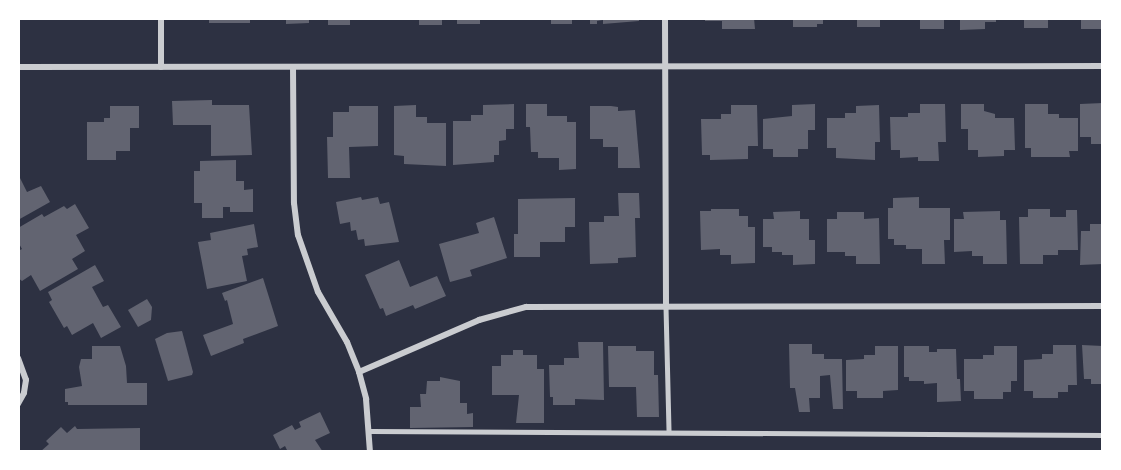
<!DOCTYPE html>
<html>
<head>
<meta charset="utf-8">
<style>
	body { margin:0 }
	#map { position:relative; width:1121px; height:470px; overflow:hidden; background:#2d3142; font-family:"Space Grotesk",sans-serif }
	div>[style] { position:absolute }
	.building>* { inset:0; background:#626471; transform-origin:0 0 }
	.service>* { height:4.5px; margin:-2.25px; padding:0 2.25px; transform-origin:2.25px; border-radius:2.25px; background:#caccd0 }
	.minor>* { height:6px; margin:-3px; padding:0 3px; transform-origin:3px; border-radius:3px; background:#caccd0 }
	span { translate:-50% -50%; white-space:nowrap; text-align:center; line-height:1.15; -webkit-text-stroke:4.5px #fff; paint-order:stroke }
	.frame { position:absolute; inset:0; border:20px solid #fff; pointer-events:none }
</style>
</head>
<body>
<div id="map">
	<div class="building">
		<div style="left:209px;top:18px;width:41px;height:5px"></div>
		<div style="clip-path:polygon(286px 18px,309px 18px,309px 23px,286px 24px)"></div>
		<div style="left:328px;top:18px;width:22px;height:7px"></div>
		<div style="left:419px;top:18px;width:23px;height:7px"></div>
		<div style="left:457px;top:18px;width:23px;height:6px"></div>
		<div style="left:551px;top:18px;width:21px;height:6px"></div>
		<div style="clip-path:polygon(590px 18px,639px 18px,639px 21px,603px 24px,603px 20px,597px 21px,597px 24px,590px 24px)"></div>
		<div style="clip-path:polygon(705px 18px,754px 18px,755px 29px,722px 29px,722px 21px,705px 21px)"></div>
		<div style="clip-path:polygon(793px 18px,823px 18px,823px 24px,817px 24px,817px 27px,793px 27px)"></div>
		<div style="clip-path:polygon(846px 18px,880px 18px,880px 27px,857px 27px,857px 20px,846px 20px)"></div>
		<div style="left:920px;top:18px;width:24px;height:11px"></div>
		<div style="clip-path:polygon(960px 18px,996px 18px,996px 22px,985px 22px,985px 29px,960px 30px)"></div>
		<div style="left:1024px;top:18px;width:24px;height:10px"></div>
		<div style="left:1081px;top:18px;width:22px;height:11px"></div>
		<div style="clip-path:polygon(212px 100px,212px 105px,249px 105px,252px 155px,211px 156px,211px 125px,173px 125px,172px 101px)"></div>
		<div style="clip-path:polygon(1103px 103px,1103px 144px,1091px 144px,1091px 137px,1080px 137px,1080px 104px)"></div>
		<div style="clip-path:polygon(514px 104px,514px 129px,506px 129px,506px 140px,499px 141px,499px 155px,494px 155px,494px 162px,453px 165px,453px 121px,471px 121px,471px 115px,483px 115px,483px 105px)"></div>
		<div style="clip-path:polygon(526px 104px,547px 104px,547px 116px,567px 116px,567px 122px,576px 122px,576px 169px,559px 170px,559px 158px,538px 158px,538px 152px,531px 152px,530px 127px,526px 127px)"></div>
		<div style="clip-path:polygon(815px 104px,815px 130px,808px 130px,808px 149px,798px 149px,798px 157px,773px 157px,773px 149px,763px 149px,763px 119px,792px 116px,792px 105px)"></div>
		<div style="clip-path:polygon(920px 104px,945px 104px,946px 142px,938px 142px,939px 161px,918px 161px,918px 157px,900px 158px,900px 150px,891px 150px,890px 117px,908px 117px,908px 113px,920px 113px)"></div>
		<div style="clip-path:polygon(961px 104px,984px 104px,984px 111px,995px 114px,995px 118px,1014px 118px,1015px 150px,1004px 150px,1004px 156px,978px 157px,978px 150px,968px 150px,968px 129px,961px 129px)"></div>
		<div style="clip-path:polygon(1025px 104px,1048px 104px,1048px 114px,1059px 114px,1059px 118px,1078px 118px,1078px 151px,1069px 151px,1070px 157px,1031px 157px,1031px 148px,1025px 148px)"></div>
		<div style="clip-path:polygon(416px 105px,416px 117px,427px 117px,427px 123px,446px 123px,446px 166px,404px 164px,404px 156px,394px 155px,394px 106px)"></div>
		<div style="clip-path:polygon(731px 105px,757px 105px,758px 146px,748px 146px,748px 159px,710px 160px,710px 155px,702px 155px,701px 119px,721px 119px,721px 114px,731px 114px)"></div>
		<div style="clip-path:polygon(879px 105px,880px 142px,875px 142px,875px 160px,836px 158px,836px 148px,827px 148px,827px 118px,845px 118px,845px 113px,856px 113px,856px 106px)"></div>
		<div style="clip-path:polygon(110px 106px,139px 106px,139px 128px,130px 128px,130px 151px,116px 151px,116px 160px,87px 160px,87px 122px,104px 122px,104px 118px,110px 118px)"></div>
		<div style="clip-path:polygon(349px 106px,378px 106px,378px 146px,349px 147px,350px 178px,328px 178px,327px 137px,333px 137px,333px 112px,349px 112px)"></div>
		<div style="clip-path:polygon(590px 106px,611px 106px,618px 107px,618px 111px,635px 110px,640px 168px,618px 168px,618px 147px,603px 147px,603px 139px,590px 139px)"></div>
		<div style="clip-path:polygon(236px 160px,236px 181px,244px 181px,244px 190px,253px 189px,253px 212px,230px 212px,230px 207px,223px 207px,223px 218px,202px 218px,202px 203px,194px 203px,194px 171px,200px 171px,200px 161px)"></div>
		<div style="clip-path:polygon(18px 174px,27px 192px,41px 186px,50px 202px,18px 220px)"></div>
		<div style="clip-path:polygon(618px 193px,639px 193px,640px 218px,635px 218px,636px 257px,618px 258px,618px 263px,590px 264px,589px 222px,604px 222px,604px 216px,619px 216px)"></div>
		<div style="clip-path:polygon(361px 197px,362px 200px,378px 197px,380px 204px,389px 202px,399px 242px,365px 246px,364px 239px,358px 240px,356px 230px,351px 231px,350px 222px,340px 224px,336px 202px)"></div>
		<div style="clip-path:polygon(919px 197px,919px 208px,950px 208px,950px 240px,944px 240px,945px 264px,922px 264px,922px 249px,906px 249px,906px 245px,894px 245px,894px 239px,888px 239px,888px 208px,893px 208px,893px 198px)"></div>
		<div style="clip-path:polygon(575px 198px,575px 227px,565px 227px,565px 242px,540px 242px,540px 257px,514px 257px,514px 234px,518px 234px,518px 199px)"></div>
		<div style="clip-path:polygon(75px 204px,89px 228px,76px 235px,85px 251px,72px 259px,78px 269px,40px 291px,31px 275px,22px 281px,18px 278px,18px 251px,22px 249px,18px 242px,18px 228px,42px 214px,44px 217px,64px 206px,67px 209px)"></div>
		<div style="clip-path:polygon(711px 209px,739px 209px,739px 216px,748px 216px,748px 227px,755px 227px,755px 263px,731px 264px,731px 255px,720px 255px,720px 249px,701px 250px,700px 211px,711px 211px)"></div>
		<div style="clip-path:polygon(1028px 209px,1050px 209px,1050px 217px,1066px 217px,1066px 210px,1077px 210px,1078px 250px,1058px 250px,1058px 255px,1043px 255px,1043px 264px,1020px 264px,1019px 217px,1028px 217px)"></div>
		<div style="clip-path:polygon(800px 211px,800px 219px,809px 219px,809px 240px,815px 240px,815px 264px,793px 265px,793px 255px,782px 255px,782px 252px,772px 252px,772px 247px,763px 247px,763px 219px,774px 219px,773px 212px)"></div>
		<div style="clip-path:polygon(1000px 211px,1000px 220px,1006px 220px,1007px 264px,983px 264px,983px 256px,972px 256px,972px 251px,954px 252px,954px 219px,964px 219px,963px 212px)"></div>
		<div style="clip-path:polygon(837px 212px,864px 212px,864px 219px,879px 218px,880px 264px,856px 264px,856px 256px,845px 256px,845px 252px,827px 252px,827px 219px,837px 219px)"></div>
		<div style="clip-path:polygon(494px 217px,507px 258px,470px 270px,472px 276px,450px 282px,439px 244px,479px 233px,476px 223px)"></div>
		<div style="clip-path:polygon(254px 224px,258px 247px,247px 249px,248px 255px,242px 256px,247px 281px,207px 289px,198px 242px,211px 240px,210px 233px)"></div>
		<div style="clip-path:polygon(1090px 224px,1103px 224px,1103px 264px,1080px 265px,1081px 231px,1090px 231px)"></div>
		<div style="clip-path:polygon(399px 260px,410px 287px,437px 276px,446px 296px,415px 309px,413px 305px,386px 316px,383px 308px,380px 309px,365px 275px)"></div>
		<div style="clip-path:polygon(95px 265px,104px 281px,92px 287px,103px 307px,108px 305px,121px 327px,101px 338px,93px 323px,72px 335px,67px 326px,64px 328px,49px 302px,52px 300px,48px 292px)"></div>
		<div style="clip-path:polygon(263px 278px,278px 326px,243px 339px,244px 343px,211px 356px,203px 335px,233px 324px,227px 300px,225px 301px,222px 293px)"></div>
		<div style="clip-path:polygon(147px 299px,152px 307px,151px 320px,138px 327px,128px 310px)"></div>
		<div style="clip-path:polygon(182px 331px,193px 372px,192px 375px,168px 381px,155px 339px,167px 333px)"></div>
		<div style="clip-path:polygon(578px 342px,603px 342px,604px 400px,575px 399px,575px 405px,553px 405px,553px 397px,550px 397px,549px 365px,564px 365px,564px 358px,579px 358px)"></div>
		<div style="clip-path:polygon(789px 344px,812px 344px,812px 354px,824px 354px,824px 359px,842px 359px,843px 409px,833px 409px,830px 375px,820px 376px,820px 398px,809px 398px,810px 412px,799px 412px,795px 388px,790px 388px)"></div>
		<div style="clip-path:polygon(1053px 345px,1076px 345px,1077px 385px,1068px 385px,1068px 392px,1058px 392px,1058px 398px,1033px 398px,1033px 391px,1024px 391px,1024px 360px,1042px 359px,1042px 354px,1053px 354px)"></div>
		<div style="clip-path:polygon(1082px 345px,1103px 346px,1103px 384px,1091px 384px,1091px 379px,1084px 379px)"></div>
		<div style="clip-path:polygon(92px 346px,120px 346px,126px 366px,127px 383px,147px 383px,147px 405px,68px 405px,68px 402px,65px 402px,65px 389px,82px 386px,79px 367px,81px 359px,92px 359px)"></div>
		<div style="clip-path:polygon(608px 346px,636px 346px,636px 351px,654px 351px,654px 375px,658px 375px,659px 417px,637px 417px,636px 387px,609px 387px)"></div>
		<div style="clip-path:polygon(875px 346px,898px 346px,898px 390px,883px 391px,883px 398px,857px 398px,857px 391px,846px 391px,846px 360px,864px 359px,864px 355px,875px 355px)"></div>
		<div style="clip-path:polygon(904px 346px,929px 346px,929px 352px,937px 352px,937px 349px,956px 349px,957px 379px,960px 379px,961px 401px,937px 402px,937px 383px,924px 384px,924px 381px,909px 381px,909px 377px,904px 377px)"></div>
		<div style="clip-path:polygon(994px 346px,1017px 346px,1017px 381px,1011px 381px,1011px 392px,1003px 392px,1003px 399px,974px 399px,974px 391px,964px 391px,964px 359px,983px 359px,983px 355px,994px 355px)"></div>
		<div style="clip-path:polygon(513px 350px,523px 350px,523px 355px,537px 355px,537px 369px,544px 369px,544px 423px,516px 423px,519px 395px,492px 395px,492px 366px,501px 366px,501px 355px,513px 355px)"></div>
		<div style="clip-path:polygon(440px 377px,460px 381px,460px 403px,467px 403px,467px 414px,473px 413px,473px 427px,410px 428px,410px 407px,421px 407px,420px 394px,426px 394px,427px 381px,440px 381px)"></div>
		<div style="clip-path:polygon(320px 412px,330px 433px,315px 440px,323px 452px,288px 452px,285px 446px,280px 449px,273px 435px,292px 425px,295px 430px,301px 427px,299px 422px)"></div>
		<div style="clip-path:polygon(75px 426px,77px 429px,140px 428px,140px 452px,40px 452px,49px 444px,46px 441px,61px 427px,67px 433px)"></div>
	</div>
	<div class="service">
		<div style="left:666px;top:307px;width:125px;rotate:88.6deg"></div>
		<div style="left:371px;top:431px;width:732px;rotate:0.31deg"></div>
	</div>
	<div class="minor">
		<div style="left:161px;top:18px;width:49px;rotate:90deg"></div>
		<div style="left:665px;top:18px;width:289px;rotate:89.8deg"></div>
		<div style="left:18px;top:67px;width:1085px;rotate:-0.05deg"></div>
		<div style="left:293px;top:67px;width:136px;rotate:89.6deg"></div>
		<div style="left:294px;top:203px;width:32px;rotate:83deg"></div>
		<div style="left:298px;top:235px;width:60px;rotate:70.7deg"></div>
		<div style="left:318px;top:292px;width:58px;rotate:59.9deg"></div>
		<div style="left:347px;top:342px;width:32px;rotate:68deg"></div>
		<div style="left:359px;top:372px;width:28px;rotate:75deg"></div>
		<div style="left:366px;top:399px;width:53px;rotate:85.7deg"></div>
		<div style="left:18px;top:358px;width:23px;rotate:70deg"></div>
		<div style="left:26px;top:380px;width:13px;rotate:99deg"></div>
		<div style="left:24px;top:393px;width:13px;rotate:119deg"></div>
		<div style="left:359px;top:372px;width:131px;rotate:-23.4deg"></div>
		<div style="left:479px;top:320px;width:49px;rotate:-15.5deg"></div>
		<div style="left:526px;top:307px;width:577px;rotate:-0.1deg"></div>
	</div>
	<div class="frame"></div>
</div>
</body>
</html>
